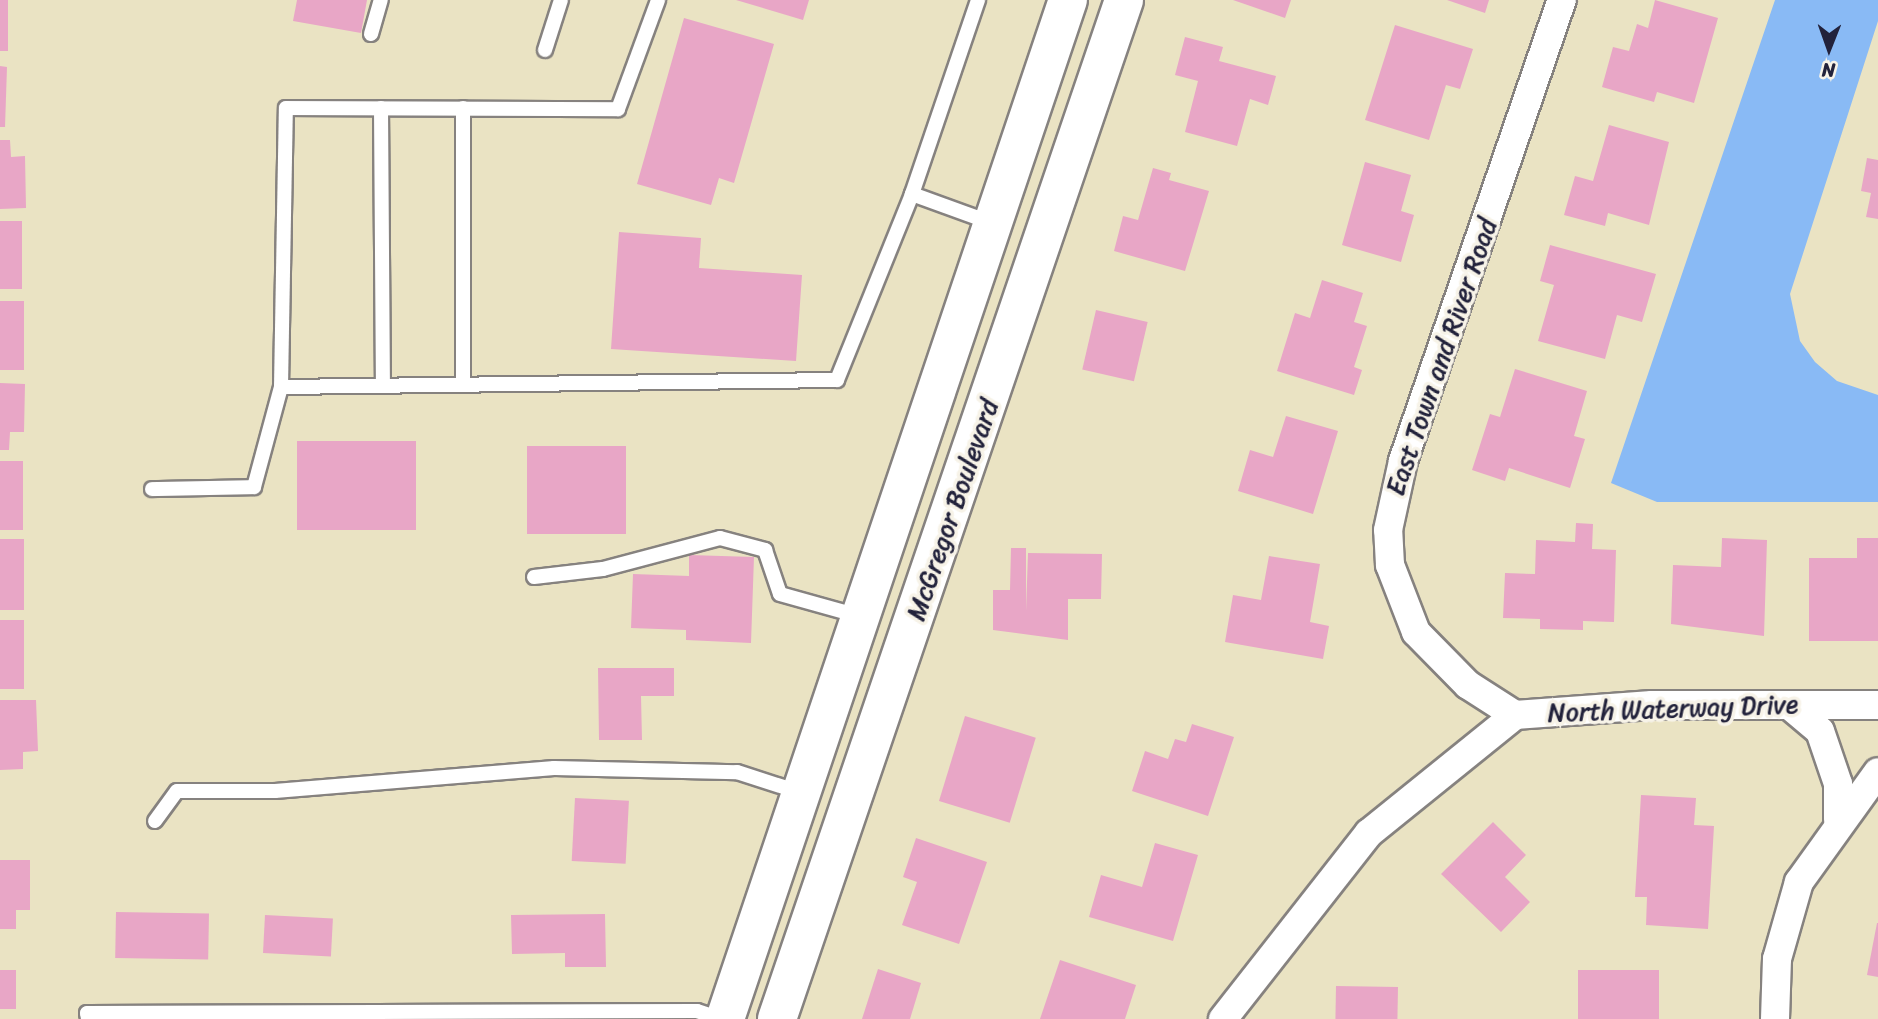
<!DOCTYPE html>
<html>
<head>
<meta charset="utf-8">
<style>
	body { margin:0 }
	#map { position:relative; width:1878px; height:1019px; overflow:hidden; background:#eae3c3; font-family:Sriracha,sans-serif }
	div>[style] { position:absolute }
	.water>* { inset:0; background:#89baf5 }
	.building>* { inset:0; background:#e8a6c6; transform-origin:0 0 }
	.roads { filter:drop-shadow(2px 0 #86827f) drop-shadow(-2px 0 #86827f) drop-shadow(0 2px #86827f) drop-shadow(0 -2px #86827f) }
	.service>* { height:14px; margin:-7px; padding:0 7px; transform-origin:7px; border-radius:7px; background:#fff }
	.minor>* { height:28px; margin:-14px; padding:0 14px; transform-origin:14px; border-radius:14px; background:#fff }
	.secondary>* { height:38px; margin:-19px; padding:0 19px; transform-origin:19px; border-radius:19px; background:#fff }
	span { translate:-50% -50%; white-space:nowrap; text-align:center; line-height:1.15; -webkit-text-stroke:7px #f7f3e8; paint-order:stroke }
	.street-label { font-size:26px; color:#22223b }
	.north { position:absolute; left:1794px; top:14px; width:70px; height:70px; -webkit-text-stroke:5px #f7f3e8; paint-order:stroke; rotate:181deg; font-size:19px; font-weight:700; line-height:28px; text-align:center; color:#22223b }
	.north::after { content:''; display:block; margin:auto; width:24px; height:32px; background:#22223b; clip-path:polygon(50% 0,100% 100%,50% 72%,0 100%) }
</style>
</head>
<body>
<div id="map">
	<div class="water">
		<div style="clip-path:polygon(1775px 0,1878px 0,1878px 21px,1790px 294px,1800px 341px,1815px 362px,1837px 381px,1878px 395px,1878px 502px,1657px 502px,1611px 483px)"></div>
	</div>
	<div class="building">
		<div style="left:0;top:0;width:8px;height:51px"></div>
		<div style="clip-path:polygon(297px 0,367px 0,361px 33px,293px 21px)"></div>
		<div style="clip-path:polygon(736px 0,809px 0,803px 20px)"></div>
		<div style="clip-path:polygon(1233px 0,1291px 0,1285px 18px)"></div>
		<div style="clip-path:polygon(1447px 0,1489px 0,1485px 13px)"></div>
		<div style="clip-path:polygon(1655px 0,1718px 18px,1694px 103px,1657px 92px,1654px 102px,1602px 87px,1613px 47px,1629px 51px,1637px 24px,1648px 28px)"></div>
		<div style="clip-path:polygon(684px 18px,774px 44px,734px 183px,719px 178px,711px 205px,637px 184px)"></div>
		<div style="clip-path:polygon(1395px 25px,1473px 49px,1460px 89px,1446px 85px,1429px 140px,1365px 120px)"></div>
		<div style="clip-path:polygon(1185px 37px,1223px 47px,1219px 61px,1276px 76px,1268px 105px,1250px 99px,1237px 146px,1185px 132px,1198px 81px,1175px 75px)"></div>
		<div style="clip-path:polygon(0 66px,7px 67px,5px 127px,0 127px)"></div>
		<div style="clip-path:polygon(1609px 125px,1669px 142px,1649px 225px,1608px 213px,1605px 226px,1564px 215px,1575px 176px,1593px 181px)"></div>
		<div style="clip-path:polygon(0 140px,10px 140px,11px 157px,25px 156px,26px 208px,0 209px)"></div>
		<div style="clip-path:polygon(1867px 158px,1878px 160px,1878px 219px,1866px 217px,1871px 193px,1861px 191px)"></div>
		<div style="clip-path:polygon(1365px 162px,1411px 175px,1401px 211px,1414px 215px,1401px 262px,1342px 245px)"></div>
		<div style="clip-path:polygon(1153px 168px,1171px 173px,1169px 180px,1209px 191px,1185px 271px,1114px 251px,1123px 216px,1138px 220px)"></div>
		<div style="left:0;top:221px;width:22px;height:68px"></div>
		<div style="clip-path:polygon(619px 232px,701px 238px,699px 268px,802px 275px,796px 361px,611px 349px)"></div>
		<div style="clip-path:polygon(1550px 245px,1656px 274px,1642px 322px,1617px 315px,1605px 359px,1538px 341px,1554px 285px,1540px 281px)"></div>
		<div style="clip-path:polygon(1322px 280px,1363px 293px,1354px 322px,1367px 326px,1354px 367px,1362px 370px,1354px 395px,1277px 371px,1295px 313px,1310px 318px)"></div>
		<div style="left:0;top:301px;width:24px;height:69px"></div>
		<div style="left:1096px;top:310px;width:53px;height:61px;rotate:13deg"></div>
		<div style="clip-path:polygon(1515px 369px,1587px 391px,1574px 436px,1585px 439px,1570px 488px,1509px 468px,1505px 481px,1472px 470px,1490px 414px,1500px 417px)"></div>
		<div style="clip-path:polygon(0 383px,25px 384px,24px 432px,10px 432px,9px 450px,0 450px)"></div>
		<div style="clip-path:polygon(1286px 416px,1338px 431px,1313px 514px,1238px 491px,1250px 450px,1273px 457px)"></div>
		<div style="left:416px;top:441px;width:89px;height:119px;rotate:90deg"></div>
		<div style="left:527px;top:446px;width:99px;height:88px"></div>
		<div style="left:0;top:461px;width:23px;height:69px"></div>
		<div style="clip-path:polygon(1576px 523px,1593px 524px,1592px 549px,1616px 550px,1614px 622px,1583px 621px,1583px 630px,1540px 629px,1540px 619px,1503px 618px,1505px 573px,1535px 574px,1536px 540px,1575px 542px)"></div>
		<div style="clip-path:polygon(1722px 538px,1767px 540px,1764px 636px,1671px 624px,1673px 565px,1721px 567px)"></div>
		<div style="clip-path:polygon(1857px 538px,1878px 538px,1878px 641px,1809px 641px,1809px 558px,1857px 558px)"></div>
		<div style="left:24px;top:539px;width:71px;height:24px;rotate:90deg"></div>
		<div style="clip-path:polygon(1011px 548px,1026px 548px,1026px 611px,1028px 553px,1102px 554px,1101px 599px,1068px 599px,1068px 640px,993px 630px,993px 590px,1010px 590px)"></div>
		<div style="clip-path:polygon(689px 555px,754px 557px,751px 643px,686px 640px,686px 630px,631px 628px,633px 574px,689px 576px)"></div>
		<div style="clip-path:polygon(1269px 556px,1320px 564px,1310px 622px,1329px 626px,1323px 659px,1225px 642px,1233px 595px,1261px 600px)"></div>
		<div style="left:0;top:620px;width:24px;height:69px"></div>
		<div style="clip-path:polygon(598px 668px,674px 668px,674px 696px,641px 696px,642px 740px,599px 740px)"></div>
		<div style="clip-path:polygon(0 700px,36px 700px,38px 751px,23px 752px,23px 769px,0 770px)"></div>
		<div style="left:965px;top:716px;width:74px;height:89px;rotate:17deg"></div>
		<div style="clip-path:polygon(1192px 724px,1234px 737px,1208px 816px,1132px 791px,1145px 751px,1168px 759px,1175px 739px,1186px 742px)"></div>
		<div style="clip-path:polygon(1641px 795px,1696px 798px,1694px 825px,1714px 826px,1708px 929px,1646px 925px,1647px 897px,1635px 897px)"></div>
		<div style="left:575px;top:798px;width:54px;height:63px;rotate:3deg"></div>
		<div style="clip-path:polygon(1493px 822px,1526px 855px,1505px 877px,1530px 902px,1501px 932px,1441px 874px)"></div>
		<div style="clip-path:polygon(916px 838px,987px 862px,959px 944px,902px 925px,917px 882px,903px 877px)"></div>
		<div style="clip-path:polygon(1155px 843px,1198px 855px,1173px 941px,1089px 917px,1101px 875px,1142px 887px)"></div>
		<div style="clip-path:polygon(0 860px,30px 860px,30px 910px,16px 910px,16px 929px,0 929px)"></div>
		<div style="left:116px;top:912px;width:93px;height:46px;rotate:1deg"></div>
		<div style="clip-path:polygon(605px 914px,606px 967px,565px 967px,565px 953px,512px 954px,511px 915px)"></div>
		<div style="left:265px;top:915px;width:68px;height:38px;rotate:3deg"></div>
		<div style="clip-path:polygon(1877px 923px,1878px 923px,1878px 977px,1867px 975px)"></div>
		<div style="clip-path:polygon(1060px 960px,1136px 985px,1125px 1019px,1040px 1019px)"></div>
		<div style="clip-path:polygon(878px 969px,921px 983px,910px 1019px,862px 1019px)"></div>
		<div style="left:0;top:970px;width:16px;height:39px"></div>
		<div style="left:1578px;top:970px;width:81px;height:49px"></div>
		<div style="left:1336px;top:986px;width:62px;height:33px;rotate:1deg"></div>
	</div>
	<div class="roads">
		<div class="service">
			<div style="left:371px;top:34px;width:35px;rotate:-74deg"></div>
			<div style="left:545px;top:50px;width:52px;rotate:-72.3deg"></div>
			<div style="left:381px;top:108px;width:276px;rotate:89.6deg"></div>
			<div style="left:912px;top:194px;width:205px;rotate:-71.2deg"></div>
			<div style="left:463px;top:383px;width:275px;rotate:-90deg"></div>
			<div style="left:281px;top:387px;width:279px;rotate:-89deg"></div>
			<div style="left:286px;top:108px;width:332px;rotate:0.2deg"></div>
			<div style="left:618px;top:109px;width:116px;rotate:-69.8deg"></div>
			<div style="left:152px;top:489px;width:102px;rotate:-1.1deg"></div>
			<div style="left:254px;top:487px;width:104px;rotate:-74.9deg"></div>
			<div style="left:281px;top:387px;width:556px;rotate:-0.72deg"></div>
			<div style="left:837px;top:380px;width:201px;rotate:-68deg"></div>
			<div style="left:912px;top:194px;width:85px;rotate:19.9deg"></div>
			<div style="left:534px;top:577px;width:69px;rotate:-6.6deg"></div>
			<div style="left:603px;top:569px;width:121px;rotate:-14.8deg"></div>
			<div style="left:720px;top:538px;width:47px;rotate:14.9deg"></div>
			<div style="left:765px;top:550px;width:46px;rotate:71.2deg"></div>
			<div style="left:780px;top:594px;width:82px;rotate:15.6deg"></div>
			<div style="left:155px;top:821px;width:37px;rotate:-54deg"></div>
			<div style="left:177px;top:791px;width:98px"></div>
			<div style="left:275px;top:791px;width:280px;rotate:-4.7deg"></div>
			<div style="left:554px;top:768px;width:183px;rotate:1.3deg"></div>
			<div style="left:737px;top:772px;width:65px;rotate:17.9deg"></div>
			<div style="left:88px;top:1019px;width:6px;rotate:-99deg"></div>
			<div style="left:87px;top:1013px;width:610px;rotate:-0.19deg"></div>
			<div style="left:697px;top:1011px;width:26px;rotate:18deg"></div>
		</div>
		<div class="minor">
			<div style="left:1789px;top:705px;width:40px;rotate:40deg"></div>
			<div style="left:1820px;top:731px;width:56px;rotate:71.2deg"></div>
			<div style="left:1838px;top:784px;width:35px;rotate:90deg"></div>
			<div style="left:1515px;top:715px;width:56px;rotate:-147.4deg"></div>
			<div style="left:1468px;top:685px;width:74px;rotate:-134.5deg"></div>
			<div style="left:1416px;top:632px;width:72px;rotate:-111.2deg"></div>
			<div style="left:1390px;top:565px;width:35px;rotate:-93deg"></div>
			<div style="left:1388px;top:530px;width:71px;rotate:-77.7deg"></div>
			<div style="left:1403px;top:461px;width:488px;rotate:-71deg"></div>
			<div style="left:1223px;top:1019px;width:236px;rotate:-51.9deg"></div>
			<div style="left:1369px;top:833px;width:188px;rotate:-38.9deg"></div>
			<div style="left:1515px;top:715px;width:137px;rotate:-4.2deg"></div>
			<div style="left:1652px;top:705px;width:226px"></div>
			<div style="left:1775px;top:1019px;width:60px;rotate:-88.1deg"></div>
			<div style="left:1777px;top:959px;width:80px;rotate:-74.1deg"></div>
			<div style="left:1799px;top:882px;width:135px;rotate:-54.3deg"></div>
		</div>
		<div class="secondary">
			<div style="left:725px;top:1019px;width:1075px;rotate:-71.4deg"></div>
			<div style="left:777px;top:1019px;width:1076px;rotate:-71.19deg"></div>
		</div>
	</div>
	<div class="street-label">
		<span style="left:1442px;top:357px;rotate:-71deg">East Town and River Road</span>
		<span style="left:953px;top:510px;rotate:-71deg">McGregor Boulevard</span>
		<span style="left:1673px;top:709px;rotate:-2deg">North Waterway Drive</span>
	</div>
	<div class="north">N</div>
</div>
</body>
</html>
